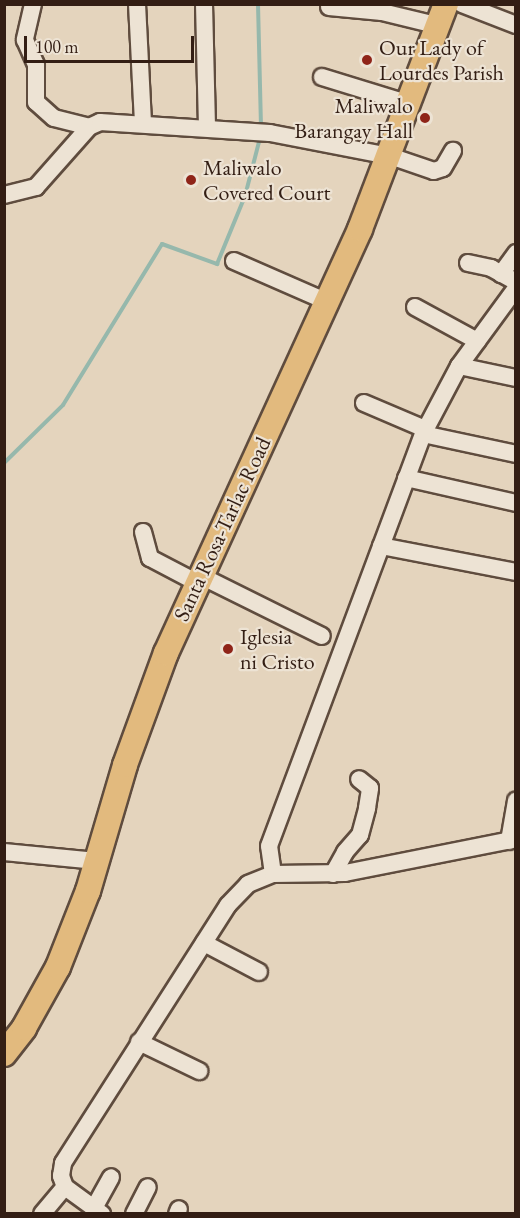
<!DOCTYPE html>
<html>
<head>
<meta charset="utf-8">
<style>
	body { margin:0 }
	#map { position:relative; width:520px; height:1218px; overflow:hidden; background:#e4d4bd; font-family:"EB Garamond",serif }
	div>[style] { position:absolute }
	.stream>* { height:4px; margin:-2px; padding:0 2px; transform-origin:2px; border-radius:2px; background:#96b8ac }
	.roads { filter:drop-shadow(2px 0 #5f4c3e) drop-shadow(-2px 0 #5f4c3e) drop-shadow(0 2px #5f4c3e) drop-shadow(0 -2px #5f4c3e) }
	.minor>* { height:16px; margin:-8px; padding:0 8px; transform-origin:8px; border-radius:8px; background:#ede3d4 }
	.highway>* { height:24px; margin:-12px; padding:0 12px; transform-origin:12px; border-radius:12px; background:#e2ba7e }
	.dots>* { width:16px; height:16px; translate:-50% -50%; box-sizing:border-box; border:3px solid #ede3d4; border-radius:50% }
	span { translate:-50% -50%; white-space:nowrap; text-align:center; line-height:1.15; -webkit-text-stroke:4.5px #ede3d4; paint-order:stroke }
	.poi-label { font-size:22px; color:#331e14 }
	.left { translate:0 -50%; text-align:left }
	.right { translate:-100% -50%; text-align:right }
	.street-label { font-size:22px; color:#331e14 }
	.frame { position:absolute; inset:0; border:6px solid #331e14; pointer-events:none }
	.scale { position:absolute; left:24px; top:36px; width:170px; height:27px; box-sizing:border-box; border:3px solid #331e14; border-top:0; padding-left:8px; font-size:18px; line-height:21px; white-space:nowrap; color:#331e14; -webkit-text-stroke:4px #ede3d4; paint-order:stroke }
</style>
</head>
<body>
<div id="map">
	<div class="stream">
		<div style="left:258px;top:4px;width:121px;rotate:88.6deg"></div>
		<div style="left:4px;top:463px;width:83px;rotate:-44.5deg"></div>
		<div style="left:63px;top:405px;width:189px;rotate:-58.4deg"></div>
		<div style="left:162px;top:244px;width:59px;rotate:20deg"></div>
		<div style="left:217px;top:264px;width:74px;rotate:-67.6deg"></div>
		<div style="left:245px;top:196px;width:56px;rotate:-75.5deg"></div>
	</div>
	<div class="roads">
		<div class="minor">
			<div style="left:33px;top:4px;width:37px;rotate:103deg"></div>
			<div style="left:25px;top:40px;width:27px;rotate:66deg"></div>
			<div style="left:36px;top:65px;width:37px;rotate:90deg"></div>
			<div style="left:36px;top:102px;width:24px;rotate:42deg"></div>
			<div style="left:54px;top:118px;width:36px;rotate:14deg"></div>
			<div style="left:137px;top:4px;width:120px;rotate:87.1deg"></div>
			<div style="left:204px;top:4px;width:123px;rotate:88.6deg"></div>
			<div style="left:462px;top:4px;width:58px;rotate:21.3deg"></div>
			<div style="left:329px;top:7px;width:53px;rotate:5.4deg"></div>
			<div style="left:382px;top:12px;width:60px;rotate:13.6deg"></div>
			<div style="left:322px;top:77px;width:92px;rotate:17.1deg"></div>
			<div style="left:4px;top:195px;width:33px;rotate:-14deg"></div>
			<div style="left:36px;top:187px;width:80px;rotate:-48.5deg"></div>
			<div style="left:89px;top:127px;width:12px;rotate:-24deg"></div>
			<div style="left:100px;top:122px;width:170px;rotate:3.7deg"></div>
			<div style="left:270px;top:133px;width:122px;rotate:10.9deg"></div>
			<div style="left:390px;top:156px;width:46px;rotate:18.8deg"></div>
			<div style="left:434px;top:171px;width:9px;rotate:-18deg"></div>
			<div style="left:443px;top:168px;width:20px;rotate:-60deg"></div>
			<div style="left:234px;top:261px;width:103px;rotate:23.6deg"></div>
			<div style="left:468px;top:263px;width:24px;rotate:12deg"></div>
			<div style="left:491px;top:268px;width:29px;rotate:29deg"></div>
			<div style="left:501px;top:274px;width:26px;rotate:-54deg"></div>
			<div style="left:415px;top:307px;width:71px;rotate:28.7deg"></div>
			<div style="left:459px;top:366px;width:58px;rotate:11.9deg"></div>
			<div style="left:364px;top:403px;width:66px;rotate:23.1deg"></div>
			<div style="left:423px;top:434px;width:95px;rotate:12.1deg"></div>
			<div style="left:406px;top:478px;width:113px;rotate:12.8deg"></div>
			<div style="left:143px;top:532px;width:27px;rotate:75deg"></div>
			<div style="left:150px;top:558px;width:52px;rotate:27.6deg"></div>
			<div style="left:381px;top:546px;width:137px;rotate:10.9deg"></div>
			<div style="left:199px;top:575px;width:137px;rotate:26.4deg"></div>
			<div style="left:509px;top:841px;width:41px;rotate:-80.1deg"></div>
			<div style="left:4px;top:852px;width:93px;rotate:5.5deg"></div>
			<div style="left:273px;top:874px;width:28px;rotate:-98deg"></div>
			<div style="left:269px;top:846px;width:440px;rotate:-69.5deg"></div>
			<div style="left:423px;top:434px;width:77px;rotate:-62.1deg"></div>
			<div style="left:459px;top:366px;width:97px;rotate:-53.8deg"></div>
			<div style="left:333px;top:874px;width:25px;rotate:-61deg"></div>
			<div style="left:345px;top:852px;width:23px;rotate:-49deg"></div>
			<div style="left:360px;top:835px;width:28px;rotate:-75deg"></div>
			<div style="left:367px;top:808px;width:20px;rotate:-81deg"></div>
			<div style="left:370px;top:788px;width:14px;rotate:-141deg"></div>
			<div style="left:204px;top:943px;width:62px;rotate:27.8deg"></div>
			<div style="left:139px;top:1042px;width:67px;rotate:25.8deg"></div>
			<div style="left:65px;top:1187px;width:12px;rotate:-110deg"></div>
			<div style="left:61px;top:1176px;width:13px;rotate:-81deg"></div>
			<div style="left:63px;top:1163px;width:306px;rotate:-57.4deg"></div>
			<div style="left:228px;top:905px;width:29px;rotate:-46deg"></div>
			<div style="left:248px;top:884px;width:27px;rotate:-22deg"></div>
			<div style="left:273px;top:874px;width:72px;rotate:-0.8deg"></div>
			<div style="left:345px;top:873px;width:174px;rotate:-11.2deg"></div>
			<div style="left:65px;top:1187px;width:46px;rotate:36.1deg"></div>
			<div style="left:94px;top:1208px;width:35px;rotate:-61deg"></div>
			<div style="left:42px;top:1214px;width:35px;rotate:-50deg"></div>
			<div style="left:134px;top:1214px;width:30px;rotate:-63deg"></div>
			<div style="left:177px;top:1214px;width:5px;rotate:-68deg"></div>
		</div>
		<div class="highway">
			<div style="left:4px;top:1054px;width:33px;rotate:-52deg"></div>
			<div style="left:24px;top:1028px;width:70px;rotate:-60.9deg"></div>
			<div style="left:58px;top:967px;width:82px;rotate:-68.5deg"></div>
			<div style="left:88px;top:891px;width:131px;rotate:-73.6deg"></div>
			<div style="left:125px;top:765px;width:119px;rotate:-69.9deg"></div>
			<div style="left:166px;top:653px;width:466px;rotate:-65.4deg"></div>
			<div style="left:360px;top:229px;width:241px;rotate:-69.1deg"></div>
		</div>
	</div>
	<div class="dots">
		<div style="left:367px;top:60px;background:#8f2418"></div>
		<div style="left:425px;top:118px;background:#8f2418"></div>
		<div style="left:191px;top:180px;background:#8f2418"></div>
		<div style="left:228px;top:649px;background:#8f2418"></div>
	</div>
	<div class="poi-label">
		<span class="left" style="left:379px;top:60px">Our Lady of<br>Lourdes Parish</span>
		<span class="right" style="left:413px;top:118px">Maliwalo<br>Barangay Hall</span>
		<span class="left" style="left:203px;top:180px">Maliwalo<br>Covered Court</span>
		<span class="left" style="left:240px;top:649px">Iglesia<br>ni Cristo</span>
	</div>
	<div class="street-label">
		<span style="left:222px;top:529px;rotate:-65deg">Santa Rosa-Tarlac Road</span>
	</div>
	<div class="frame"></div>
	<div class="scale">100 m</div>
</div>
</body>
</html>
